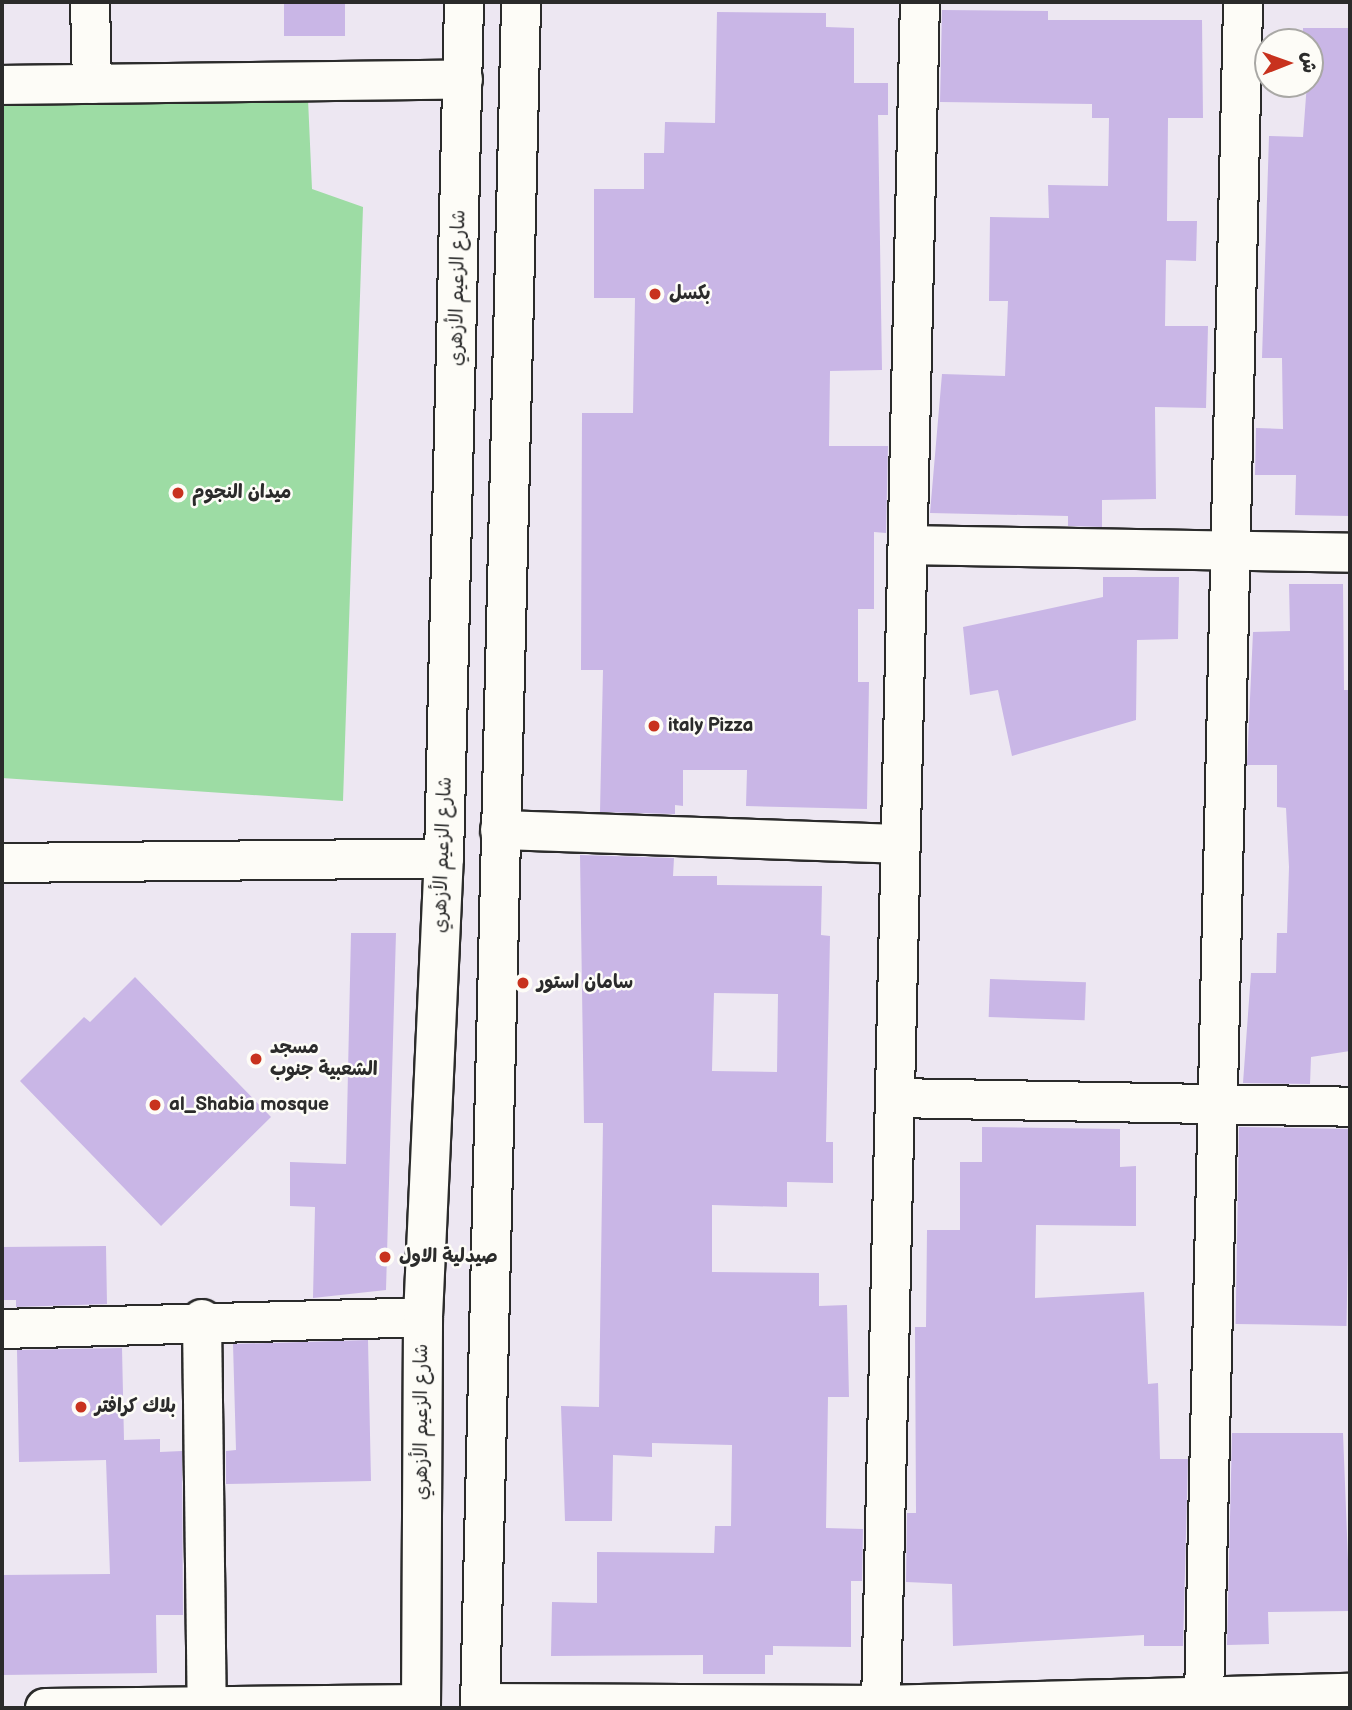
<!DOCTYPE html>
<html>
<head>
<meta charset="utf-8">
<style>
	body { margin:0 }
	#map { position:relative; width:1352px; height:1710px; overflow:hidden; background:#ede7f2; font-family:"Balsamiq Sans","Playpen Sans Arabic",sans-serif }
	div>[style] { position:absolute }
	.green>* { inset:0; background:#9ddca4 }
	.building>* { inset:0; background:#c9b6e6; transform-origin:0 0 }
	.roads { filter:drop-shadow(2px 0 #2b2b2b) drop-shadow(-2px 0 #2b2b2b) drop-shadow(0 2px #2b2b2b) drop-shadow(0 -2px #2b2b2b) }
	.minor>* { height:38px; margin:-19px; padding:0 19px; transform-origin:19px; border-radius:19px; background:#fdfcf7 }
	.major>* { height:38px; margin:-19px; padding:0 19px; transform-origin:19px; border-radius:19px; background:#fdfcf7 }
	.dots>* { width:19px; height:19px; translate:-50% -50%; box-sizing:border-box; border:4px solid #fdfcf7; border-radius:50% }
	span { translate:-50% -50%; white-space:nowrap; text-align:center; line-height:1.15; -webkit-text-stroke:5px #fdfcf7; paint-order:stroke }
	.street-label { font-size:19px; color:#2b2b2b }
	.poi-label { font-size:19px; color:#2b2b2b; font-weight:700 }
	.left { translate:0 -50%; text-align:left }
	.frame { position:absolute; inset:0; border:4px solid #2b2b2b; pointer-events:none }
	.north { position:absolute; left:1254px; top:28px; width:70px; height:70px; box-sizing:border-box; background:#fdfcf7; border:2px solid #a9a8a5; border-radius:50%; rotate:89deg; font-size:19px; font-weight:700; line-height:28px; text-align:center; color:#2b2b2b }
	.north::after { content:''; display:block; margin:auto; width:24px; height:32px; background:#c8321e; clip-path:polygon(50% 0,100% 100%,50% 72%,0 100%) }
</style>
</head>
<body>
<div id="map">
	<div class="green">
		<div style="clip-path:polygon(308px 99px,312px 189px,363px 207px,343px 801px,2px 778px,2px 105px)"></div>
	</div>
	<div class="building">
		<div style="left:284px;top:2px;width:61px;height:34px"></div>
		<div style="clip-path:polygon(942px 10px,1048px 11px,1048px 20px,1202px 20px,1203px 118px,1168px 118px,1167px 221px,1197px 221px,1196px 261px,1166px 260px,1165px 326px,1208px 326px,1206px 408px,1155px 407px,1156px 499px,1102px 500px,1102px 527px,1068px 526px,1068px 516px,930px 513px,942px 374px,1005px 376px,1008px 301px,989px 301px,990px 217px,1049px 218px,1048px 185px,1108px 186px,1109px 118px,1092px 118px,1092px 104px,940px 102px)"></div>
		<div style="clip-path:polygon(717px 12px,826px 13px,826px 27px,854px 28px,854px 83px,888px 83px,888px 115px,878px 115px,882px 370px,830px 371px,829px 446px,888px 446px,886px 533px,874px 532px,874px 609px,858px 609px,858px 682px,869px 682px,867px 809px,746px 806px,747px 770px,683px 770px,683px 806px,675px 805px,675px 814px,600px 812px,603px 670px,581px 670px,582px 413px,633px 413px,635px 298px,594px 298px,594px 189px,644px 189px,644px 153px,664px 153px,665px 122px,715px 123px)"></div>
		<div style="clip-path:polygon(1303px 28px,1350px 28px,1350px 516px,1295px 515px,1296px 475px,1255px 475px,1256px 428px,1283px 429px,1282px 358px,1262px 358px,1269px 136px,1303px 137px,1310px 42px,1303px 42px)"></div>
		<div style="clip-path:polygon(1103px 577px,1179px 577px,1178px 639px,1137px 640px,1136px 720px,1012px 756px,998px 690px,970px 695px,963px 627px,1103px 597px)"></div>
		<div style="clip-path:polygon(1289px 584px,1343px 584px,1344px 690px,1350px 690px,1350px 1051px,1311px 1057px,1310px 1084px,1243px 1083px,1251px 973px,1276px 973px,1277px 933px,1287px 933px,1289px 867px,1286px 808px,1277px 807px,1277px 765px,1247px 765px,1253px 632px,1290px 631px)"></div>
		<div style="clip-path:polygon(evenodd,580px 855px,674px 858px,673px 876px,717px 876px,717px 885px,822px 886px,821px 935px,830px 936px,826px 1142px,833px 1142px,833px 1183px,787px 1182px,787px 1207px,712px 1205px,712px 1272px,819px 1273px,819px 1306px,847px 1305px,849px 1397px,828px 1397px,826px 1528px,863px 1529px,862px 1581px,851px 1581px,851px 1647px,773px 1646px,773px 1655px,765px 1655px,765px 1674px,703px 1674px,703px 1655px,551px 1656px,552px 1602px,597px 1603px,597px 1552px,714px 1553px,715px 1526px,731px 1526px,732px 1445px,652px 1443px,652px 1457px,613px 1455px,612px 1521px,565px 1521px,561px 1406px,599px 1407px,603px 1123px,584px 1123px,580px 855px,714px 993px,778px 994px,777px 1072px,712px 1071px,714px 993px)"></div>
		<div style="clip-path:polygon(351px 933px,396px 933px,386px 1290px,313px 1298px,315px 1207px,290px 1206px,290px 1162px,346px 1164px)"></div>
		<div style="clip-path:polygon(135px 977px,271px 1117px,161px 1226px,20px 1081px,84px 1017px,90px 1022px)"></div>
		<div style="left:990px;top:979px;width:96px;height:38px;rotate:2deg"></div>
		<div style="clip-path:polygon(982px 1127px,1120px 1129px,1120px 1167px,1136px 1166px,1136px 1226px,1036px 1225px,1035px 1298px,1144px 1292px,1148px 1384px,1158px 1383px,1160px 1459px,1188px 1459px,1183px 1646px,1144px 1646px,1144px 1635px,953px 1646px,952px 1584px,906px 1582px,907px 1513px,916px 1513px,915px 1327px,926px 1327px,927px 1230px,960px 1230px,960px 1162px,982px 1162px)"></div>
		<div style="left:1239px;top:1127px;width:111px;height:197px;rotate:1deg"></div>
		<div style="clip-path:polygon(106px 1246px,107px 1304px,16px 1307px,16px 1300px,2px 1300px,2px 1247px)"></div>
		<div style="clip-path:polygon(368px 1340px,371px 1481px,226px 1484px,226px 1451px,236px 1450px,233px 1344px)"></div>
		<div style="clip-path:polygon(122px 1348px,124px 1440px,160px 1439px,160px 1452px,182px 1451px,183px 1615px,156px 1615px,157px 1673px,2px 1675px,2px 1575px,110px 1574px,106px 1460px,19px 1462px,17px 1350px)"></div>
		<div style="clip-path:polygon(1232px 1433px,1343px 1433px,1350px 1611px,1268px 1612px,1269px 1644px,1227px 1645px)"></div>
	</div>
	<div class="roads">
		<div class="minor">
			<div style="left:90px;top:2px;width:82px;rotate:88.6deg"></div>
			<div style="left:2px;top:85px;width:461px;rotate:-0.7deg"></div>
			<div style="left:908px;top:545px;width:442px;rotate:1deg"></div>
			<div style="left:500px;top:830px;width:400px;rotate:2deg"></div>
			<div style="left:2px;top:863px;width:442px;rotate:-0.6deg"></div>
			<div style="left:895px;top:1098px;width:455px;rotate:1.1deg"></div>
			<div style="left:202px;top:1319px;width:384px;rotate:89.3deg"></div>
			<div style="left:2px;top:1329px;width:421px;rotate:-1.6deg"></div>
			<div style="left:1204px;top:1698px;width:1696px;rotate:-88.68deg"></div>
			<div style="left:480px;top:1703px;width:401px;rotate:0.3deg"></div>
			<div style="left:881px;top:1705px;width:469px;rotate:-1.5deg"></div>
			<div style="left:881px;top:1705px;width:1703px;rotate:-88.69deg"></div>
			<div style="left:45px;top:1708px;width:376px;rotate:-0.6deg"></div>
		</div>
		<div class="major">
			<div style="left:421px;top:1708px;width:391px;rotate:-89.7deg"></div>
			<div style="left:423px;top:1317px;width:459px;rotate:-87.4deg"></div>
			<div style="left:444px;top:858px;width:856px;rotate:-88.66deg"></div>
			<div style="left:480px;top:1708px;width:1706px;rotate:-88.62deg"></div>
		</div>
	</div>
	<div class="dots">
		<div style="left:655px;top:294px;background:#c8321e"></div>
		<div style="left:178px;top:493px;background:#c8321e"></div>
		<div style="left:654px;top:726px;background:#c8321e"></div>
		<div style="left:523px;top:983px;background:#c8321e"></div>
		<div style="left:256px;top:1059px;background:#c8321e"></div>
		<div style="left:155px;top:1105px;background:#c8321e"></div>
		<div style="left:385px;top:1257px;background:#c8321e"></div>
		<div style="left:81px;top:1407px;background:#c8321e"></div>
	</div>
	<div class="street-label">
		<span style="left:458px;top:288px;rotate:-89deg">شارع الزعيم الأزهري</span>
		<span style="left:443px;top:855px;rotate:-88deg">شارع الزعيم الأزهري</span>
		<span style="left:422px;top:1422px;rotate:-90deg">شارع الزعيم الأزهري</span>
	</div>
	<div class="poi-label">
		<span class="left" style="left:669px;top:294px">بكسل</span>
		<span class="left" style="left:192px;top:493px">ميدان النجوم</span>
		<span class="left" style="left:668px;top:726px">italy Pizza</span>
		<span class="left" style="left:537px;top:983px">سامان استور</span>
		<span class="left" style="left:270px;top:1059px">مسجد<br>الشعبية جنوب</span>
		<span class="left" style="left:169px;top:1105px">al_Shabia mosque</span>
		<span class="left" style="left:399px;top:1257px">صيدلية الاول</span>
		<span class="left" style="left:95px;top:1407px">بلاك كرافتر</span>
	</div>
	<div class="frame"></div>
	<div class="north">ش</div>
</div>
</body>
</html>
